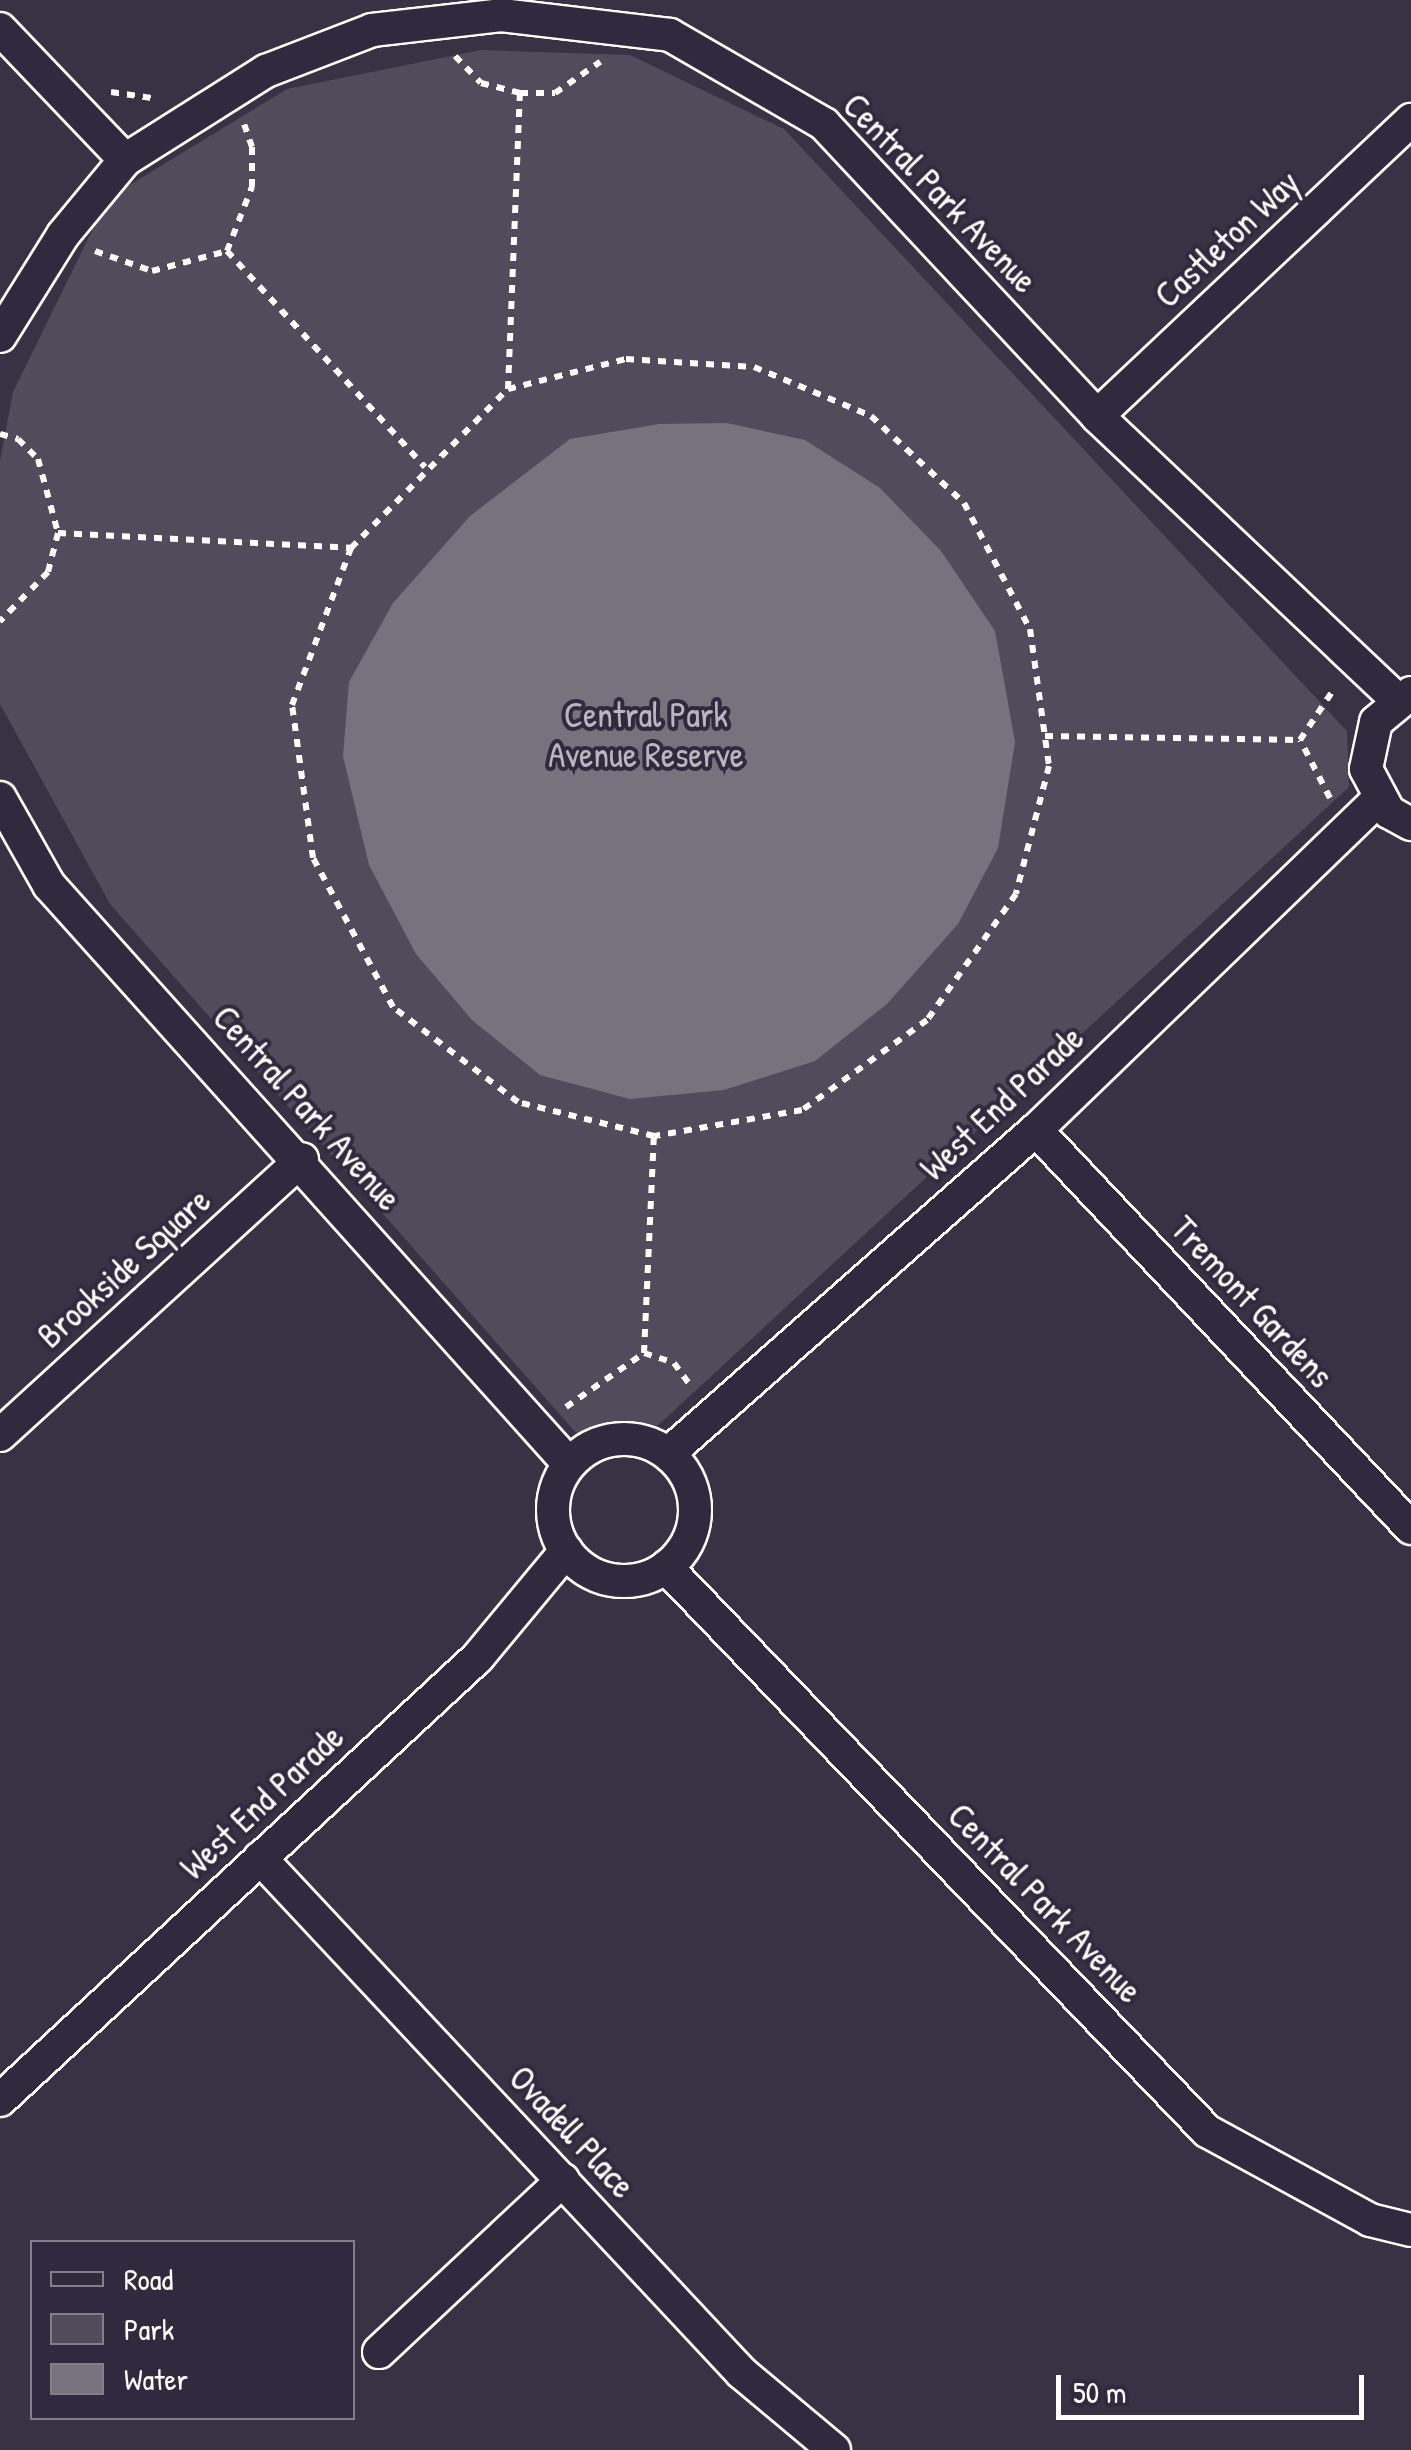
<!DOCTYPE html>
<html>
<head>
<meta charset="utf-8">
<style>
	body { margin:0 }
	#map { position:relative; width:1411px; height:2450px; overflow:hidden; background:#373345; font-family:"Patrick Hand",sans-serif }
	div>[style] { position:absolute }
	.green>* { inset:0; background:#514c5c }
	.water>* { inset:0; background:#76737f }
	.path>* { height:6px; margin-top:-3px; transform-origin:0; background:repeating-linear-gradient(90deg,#fff 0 8px,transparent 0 16px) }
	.roads { filter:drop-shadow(2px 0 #fff) drop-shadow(-2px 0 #fff) drop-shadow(0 2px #fff) drop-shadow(0 -2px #fff) }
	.street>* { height:32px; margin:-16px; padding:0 16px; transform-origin:16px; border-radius:16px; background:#2f2a3d }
	.street>.ring { margin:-16px; padding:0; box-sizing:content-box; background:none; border:32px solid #2f2a3d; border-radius:50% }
	span { translate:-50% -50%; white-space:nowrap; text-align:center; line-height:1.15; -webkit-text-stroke:8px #2f2a3d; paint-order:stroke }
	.street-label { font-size:35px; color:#fff }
	.park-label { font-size:35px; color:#b9b7be }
	.legend { position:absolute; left:30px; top:2240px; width:325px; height:180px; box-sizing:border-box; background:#2f2a3d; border:2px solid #827f8b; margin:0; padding:12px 18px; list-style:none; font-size:30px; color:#fff }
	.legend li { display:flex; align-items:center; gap:20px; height:50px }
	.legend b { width:50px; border:2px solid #827f8b }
	.scale { position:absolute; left:1056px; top:2375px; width:308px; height:45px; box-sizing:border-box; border:5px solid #fff; border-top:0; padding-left:12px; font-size:30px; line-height:35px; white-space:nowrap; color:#fff; -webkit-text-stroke:8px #2f2a3d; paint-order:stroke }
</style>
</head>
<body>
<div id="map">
	<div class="green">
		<div style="clip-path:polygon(481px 50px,630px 55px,784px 129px,1347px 731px,1349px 787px,654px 1429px,577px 1434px,110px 904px,0 704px,0 461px,13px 392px,108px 198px,287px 89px)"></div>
	</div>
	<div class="water">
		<div style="clip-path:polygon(727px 423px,805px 440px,880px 488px,941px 551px,995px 631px,1015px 742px,998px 848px,958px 924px,887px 1004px,815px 1061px,724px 1090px,630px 1099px,540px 1075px,472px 1020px,416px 954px,369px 865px,343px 756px,349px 682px,393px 603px,470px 516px,570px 439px,659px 424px)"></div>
	</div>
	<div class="path">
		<div style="left:455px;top:56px;width:37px;rotate:46deg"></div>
		<div style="left:481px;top:83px;width:40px;rotate:14.4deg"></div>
		<div style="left:520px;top:93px;width:35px"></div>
		<div style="left:555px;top:93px;width:55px;rotate:-34.6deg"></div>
		<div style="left:111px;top:92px;width:41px;rotate:8.3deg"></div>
		<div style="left:95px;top:251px;width:60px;rotate:19.3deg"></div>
		<div style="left:152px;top:271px;width:78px;rotate:-14.9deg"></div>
		<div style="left:227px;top:251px;width:69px;rotate:-68.7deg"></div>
		<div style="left:252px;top:187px;width:40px;rotate:-90deg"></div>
		<div style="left:252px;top:147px;width:24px;rotate:-109deg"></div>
		<div style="left:227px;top:251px;width:293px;rotate:47.5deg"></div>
		<div style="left:508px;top:389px;width:122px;rotate:-14.3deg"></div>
		<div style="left:626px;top:359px;width:128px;rotate:3.6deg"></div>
		<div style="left:754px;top:367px;width:127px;rotate:22.7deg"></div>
		<div style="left:871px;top:416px;width:127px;rotate:43.1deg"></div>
		<div style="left:964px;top:503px;width:142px;rotate:62.4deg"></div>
		<div style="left:1030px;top:629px;width:138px;rotate:82.1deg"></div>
		<div style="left:1049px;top:766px;width:132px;rotate:104.5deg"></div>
		<div style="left:1016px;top:894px;width:154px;rotate:125.2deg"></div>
		<div style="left:927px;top:1020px;width:154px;rotate:144.2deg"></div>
		<div style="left:802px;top:1110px;width:150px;rotate:170deg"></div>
		<div style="left:654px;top:1136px;width:140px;rotate:-166deg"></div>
		<div style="left:518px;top:1102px;width:157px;rotate:-142.8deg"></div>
		<div style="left:393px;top:1007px;width:169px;rotate:-118.2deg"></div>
		<div style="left:313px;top:858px;width:154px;rotate:-97.8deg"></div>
		<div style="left:292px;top:705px;width:168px;rotate:-69.4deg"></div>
		<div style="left:351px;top:548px;width:223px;rotate:-45.4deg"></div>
		<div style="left:508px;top:389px;width:296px;rotate:-87.7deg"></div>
		<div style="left:0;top:434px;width:19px;rotate:16deg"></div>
		<div style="left:18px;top:439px;width:28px;rotate:45deg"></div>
		<div style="left:38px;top:459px;width:77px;rotate:74.9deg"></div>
		<div style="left:58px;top:533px;width:40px;rotate:104.4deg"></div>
		<div style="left:48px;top:572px;width:69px;rotate:134.4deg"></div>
		<div style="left:58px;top:533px;width:293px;rotate:2.9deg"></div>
		<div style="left:1045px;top:736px;width:255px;rotate:0.9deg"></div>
		<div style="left:1330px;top:798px;width:65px;rotate:-117.3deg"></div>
		<div style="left:1300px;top:740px;width:61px;rotate:-56.3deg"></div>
		<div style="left:644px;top:1353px;width:217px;rotate:-87.4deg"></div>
		<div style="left:566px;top:1407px;width:95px;rotate:-34.7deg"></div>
		<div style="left:644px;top:1353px;width:32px;rotate:18deg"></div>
		<div style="left:674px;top:1363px;width:31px;rotate:54deg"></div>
	</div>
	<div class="roads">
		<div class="street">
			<div style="left:0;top:29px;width:181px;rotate:46.3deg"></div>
			<div style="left:0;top:336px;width:119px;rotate:-58deg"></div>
			<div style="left:63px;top:235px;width:97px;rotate:-50.4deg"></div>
			<div style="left:125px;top:160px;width:167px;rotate:-32.3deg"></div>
			<div style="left:266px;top:71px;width:114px;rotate:-21.1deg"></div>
			<div style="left:372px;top:30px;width:130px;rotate:-6.6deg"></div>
			<div style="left:501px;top:15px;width:170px;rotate:6.7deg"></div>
			<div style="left:670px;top:35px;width:178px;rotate:30deg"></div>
			<div style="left:824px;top:124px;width:400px;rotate:46.9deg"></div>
			<div style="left:1097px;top:416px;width:415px;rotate:43.4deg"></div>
			<div style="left:1097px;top:416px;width:432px;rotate:-43.3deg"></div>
			<div style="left:1411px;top:693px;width:45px;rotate:140.4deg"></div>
			<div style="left:1376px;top:722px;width:48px;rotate:102deg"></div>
			<div style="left:1366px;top:769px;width:49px;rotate:61.9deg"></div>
			<div style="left:1389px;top:812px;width:25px;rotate:29deg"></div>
			<div style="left:0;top:798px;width:100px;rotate:60.6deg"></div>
			<div style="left:49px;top:885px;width:778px;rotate:48.07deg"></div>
			<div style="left:1036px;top:1130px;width:547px;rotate:46.7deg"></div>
			<div style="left:0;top:1435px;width:409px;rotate:-42.4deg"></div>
			<div class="ring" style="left:553px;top:1439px;width:110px;height:110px"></div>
			<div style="left:668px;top:1454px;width:490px;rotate:-41.4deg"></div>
			<div style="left:1036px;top:1130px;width:477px;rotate:-44deg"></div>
			<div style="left:666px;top:1567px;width:782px;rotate:46.19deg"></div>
			<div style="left:1207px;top:2131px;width:186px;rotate:28.6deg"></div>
			<div style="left:1370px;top:2220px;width:42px;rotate:13.7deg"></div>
			<div style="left:260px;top:1858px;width:705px;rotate:46.9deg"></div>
			<div style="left:742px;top:2373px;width:120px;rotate:39.9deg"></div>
			<div style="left:0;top:2100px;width:652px;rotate:-42.82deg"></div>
			<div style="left:478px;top:1657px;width:138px;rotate:-50.3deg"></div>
			<div style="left:379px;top:2352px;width:252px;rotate:-43.1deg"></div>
		</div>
	</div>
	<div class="street-label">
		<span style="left:940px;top:193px;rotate:46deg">Central Park Avenue</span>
		<span style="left:1227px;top:239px;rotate:-43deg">Castleton Way</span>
		<span style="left:1002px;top:1103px;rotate:-43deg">West End Parade</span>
		<span style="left:307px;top:1108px;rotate:48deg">Central Park Avenue</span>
		<span style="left:124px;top:1268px;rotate:-42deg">Brookside Square</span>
		<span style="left:1252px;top:1302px;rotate:47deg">Tremont Gardens</span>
		<span style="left:262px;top:1802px;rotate:-43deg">West End Parade</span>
		<span style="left:1045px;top:1903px;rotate:46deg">Central Park Avenue</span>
		<span style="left:572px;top:2132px;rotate:47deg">Ovadell Place</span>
	</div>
	<div class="park-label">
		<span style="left:646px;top:735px">Central Park<br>Avenue Reserve</span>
	</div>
	<ul class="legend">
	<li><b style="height:12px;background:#2f2a3d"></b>Road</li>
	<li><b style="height:28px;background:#514c5c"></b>Park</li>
	<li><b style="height:28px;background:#76737f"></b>Water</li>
	</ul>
	<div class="scale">50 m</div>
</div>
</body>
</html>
